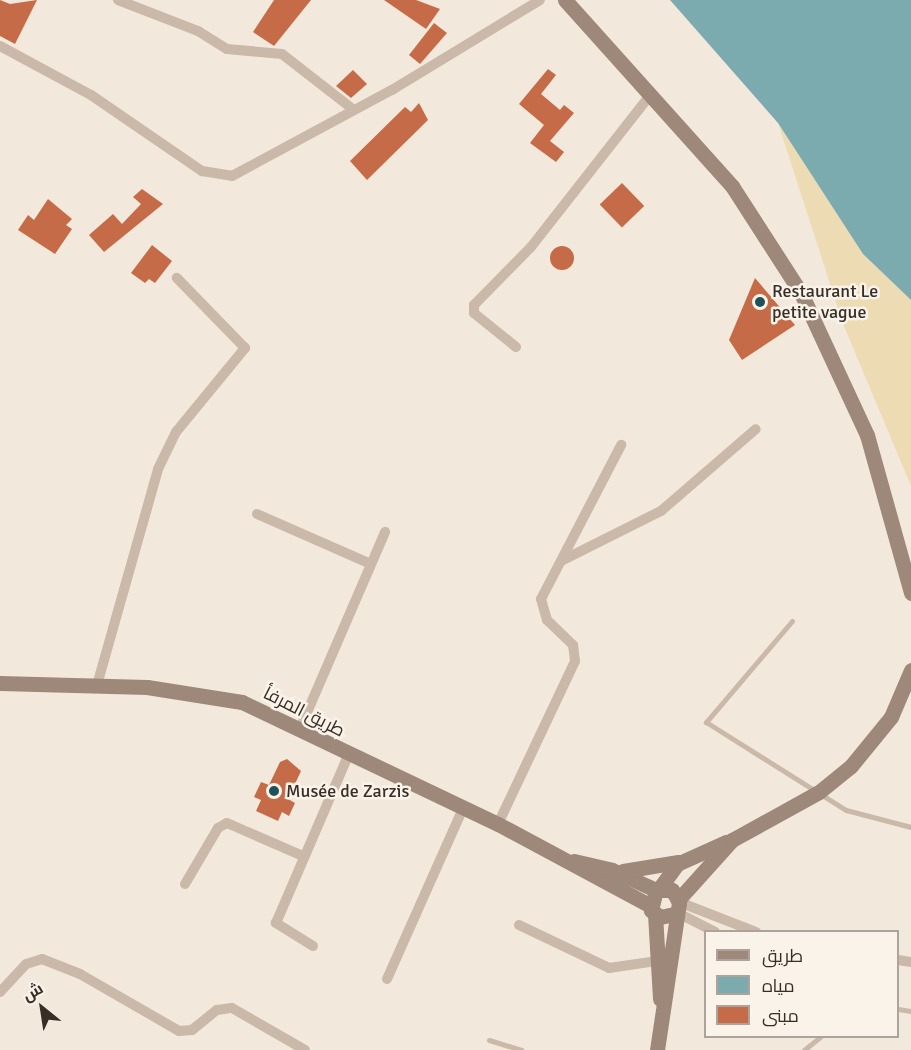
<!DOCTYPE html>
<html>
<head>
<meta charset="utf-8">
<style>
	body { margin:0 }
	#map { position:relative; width:911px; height:1050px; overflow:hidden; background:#f2e9dc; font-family:Signika,Cairo,sans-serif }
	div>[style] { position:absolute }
	.sand>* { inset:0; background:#eddcb3 }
	.water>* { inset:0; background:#7babaf }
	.building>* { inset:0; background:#c56b47; transform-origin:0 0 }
	.round { border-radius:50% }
	.lane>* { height:5px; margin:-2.5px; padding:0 2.5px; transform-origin:2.5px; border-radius:2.5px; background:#cab9a8 }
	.street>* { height:10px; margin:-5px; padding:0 5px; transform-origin:5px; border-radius:5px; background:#cab9a8 }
	.secondary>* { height:15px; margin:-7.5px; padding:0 7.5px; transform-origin:7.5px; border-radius:7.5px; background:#9e8879 }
	.dots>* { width:16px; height:16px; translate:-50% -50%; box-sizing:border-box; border:3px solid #faf3e9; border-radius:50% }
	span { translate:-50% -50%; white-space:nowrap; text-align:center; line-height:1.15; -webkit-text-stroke:5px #faf3e9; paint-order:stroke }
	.poi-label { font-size:18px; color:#372e28 }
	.left { translate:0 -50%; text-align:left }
	.street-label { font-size:18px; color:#372e28 }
	.legend { position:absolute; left:704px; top:930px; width:195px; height:108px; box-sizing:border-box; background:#faf3e9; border:2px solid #aca49c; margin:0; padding:8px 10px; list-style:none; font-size:18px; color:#372e28 }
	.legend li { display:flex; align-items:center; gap:12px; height:30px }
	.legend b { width:30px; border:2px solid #aca49c }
	.north { position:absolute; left:12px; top:978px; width:60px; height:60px; -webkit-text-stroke:4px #faf3e9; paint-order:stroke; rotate:330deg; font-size:16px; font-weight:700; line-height:24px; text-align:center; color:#372e28 }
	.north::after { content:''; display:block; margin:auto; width:21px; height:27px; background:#372e28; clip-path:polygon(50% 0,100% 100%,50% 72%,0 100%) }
</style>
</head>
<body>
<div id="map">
	<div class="sand">
		<div style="clip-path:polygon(778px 123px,863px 254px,911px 300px,911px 486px,843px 324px)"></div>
	</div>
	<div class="water">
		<div style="clip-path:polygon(670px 0,911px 0,911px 300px,863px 254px,778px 123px)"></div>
	</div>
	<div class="building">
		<div style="clip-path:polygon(0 0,10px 4px,37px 0,15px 44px,0 36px)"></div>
		<div style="clip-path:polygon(274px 0,311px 0,274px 46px,253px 32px)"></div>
		<div style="clip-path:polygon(384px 0,416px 0,440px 9px,426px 29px)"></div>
		<div style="clip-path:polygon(434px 23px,447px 33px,420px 64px,409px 55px)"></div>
		<div style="clip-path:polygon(548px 69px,556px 75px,541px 94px,560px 110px,564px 105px,574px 113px,550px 141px,564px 152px,556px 162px,530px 143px,544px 125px,519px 104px)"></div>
		<div style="clip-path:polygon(353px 70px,367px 84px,351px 98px,336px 86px)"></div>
		<div style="clip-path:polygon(419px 103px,428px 120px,367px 180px,350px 161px,405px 107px,411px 112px)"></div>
		<div style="left:622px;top:183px;width:32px;height:31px;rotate:46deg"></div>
		<div style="clip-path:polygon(142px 189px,163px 204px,104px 252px,89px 235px,113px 214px,122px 224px,141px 204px,133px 197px)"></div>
		<div style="clip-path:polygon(48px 199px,72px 219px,66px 225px,72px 229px,55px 254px,18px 230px,28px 215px,34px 220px)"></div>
		<div style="clip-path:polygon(152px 245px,172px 261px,155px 283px,149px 279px,145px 283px,131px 273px)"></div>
		<div class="round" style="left:550px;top:246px;width:24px;height:24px"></div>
		<div style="clip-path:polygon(755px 278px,795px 325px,742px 360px,729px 340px)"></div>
		<div style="clip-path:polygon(287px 759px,301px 771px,288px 799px,295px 803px,289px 816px,282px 812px,278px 821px,256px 811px,261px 800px,254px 797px,261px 782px,269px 785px,280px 762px)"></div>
	</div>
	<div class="lane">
		<div style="left:792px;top:621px;width:133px;rotate:130.4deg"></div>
		<div style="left:706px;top:722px;width:165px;rotate:32.2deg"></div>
		<div style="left:846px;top:810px;width:67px;rotate:14.7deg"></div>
		<div style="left:898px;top:1009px;width:13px;rotate:9deg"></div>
		<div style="left:489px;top:1040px;width:34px;rotate:17deg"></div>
		<div style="left:804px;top:1050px;width:22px;rotate:-39deg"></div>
	</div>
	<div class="street">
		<div style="left:118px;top:0;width:86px;rotate:21.2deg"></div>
		<div style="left:198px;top:31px;width:34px;rotate:32deg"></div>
		<div style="left:227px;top:49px;width:55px;rotate:5.2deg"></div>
		<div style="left:282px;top:54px;width:91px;rotate:37.9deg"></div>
		<div style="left:0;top:46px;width:103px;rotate:28.3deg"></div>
		<div style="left:91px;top:95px;width:135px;rotate:34.4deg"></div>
		<div style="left:202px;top:171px;width:30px;rotate:9deg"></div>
		<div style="left:232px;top:176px;width:182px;rotate:-28.3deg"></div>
		<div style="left:392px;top:90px;width:173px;rotate:-31.3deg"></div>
		<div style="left:516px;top:347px;width:54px;rotate:-141deg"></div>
		<div style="left:474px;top:313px;width:8px;rotate:-90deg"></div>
		<div style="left:474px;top:305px;width:81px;rotate:-45.5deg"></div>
		<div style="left:531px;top:247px;width:193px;rotate:-51.9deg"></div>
		<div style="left:257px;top:514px;width:124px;rotate:23.7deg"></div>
		<div style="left:563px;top:560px;width:110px;rotate:-26.6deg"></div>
		<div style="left:661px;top:511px;width:125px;rotate:-40.8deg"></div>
		<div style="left:97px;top:685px;width:224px;rotate:-74.2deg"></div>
		<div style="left:158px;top:469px;width:41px;rotate:-64.1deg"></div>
		<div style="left:176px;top:432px;width:109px;rotate:-50.6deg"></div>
		<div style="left:245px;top:348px;width:98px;rotate:-134.2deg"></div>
		<div style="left:299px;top:731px;width:217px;rotate:-66.6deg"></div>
		<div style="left:498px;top:824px;width:180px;rotate:-64.7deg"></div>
		<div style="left:575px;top:661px;width:16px;rotate:-97deg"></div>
		<div style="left:573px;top:645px;width:36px;rotate:-136deg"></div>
		<div style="left:547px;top:620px;width:22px;rotate:-106deg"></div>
		<div style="left:541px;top:599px;width:174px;rotate:-62.5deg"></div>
		<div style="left:185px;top:884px;width:65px;rotate:-59.5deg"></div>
		<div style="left:218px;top:828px;width:10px;rotate:-29deg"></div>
		<div style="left:227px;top:823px;width:83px;rotate:23.5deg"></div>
		<div style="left:679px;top:902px;width:83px;rotate:21.3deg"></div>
		<div style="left:676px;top:912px;width:44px;rotate:27.1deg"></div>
		<div style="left:519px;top:925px;width:100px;rotate:25.5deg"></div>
		<div style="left:609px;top:968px;width:49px;rotate:-8.3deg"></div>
		<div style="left:313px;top:946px;width:44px;rotate:-148.1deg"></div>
		<div style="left:276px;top:923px;width:182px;rotate:-66.7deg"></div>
		<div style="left:898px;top:960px;width:13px;rotate:9deg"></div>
		<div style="left:387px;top:979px;width:187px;rotate:-66deg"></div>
		<div style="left:0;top:992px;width:38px;rotate:-47deg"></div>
		<div style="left:26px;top:964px;width:17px;rotate:-17deg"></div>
		<div style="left:42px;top:959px;width:41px;rotate:21.5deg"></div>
		<div style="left:80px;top:974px;width:114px;rotate:29.9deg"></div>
		<div style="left:179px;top:1031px;width:13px;rotate:-4deg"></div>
		<div style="left:192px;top:1030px;width:32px;rotate:-39deg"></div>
		<div style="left:217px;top:1010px;width:15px;rotate:-8deg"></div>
		<div style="left:232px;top:1008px;width:84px;rotate:29.9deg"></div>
	</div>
	<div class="secondary">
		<div style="left:565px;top:0;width:250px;rotate:48.1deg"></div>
		<div style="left:732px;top:186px;width:127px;rotate:57.2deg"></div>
		<div style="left:801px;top:293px;width:157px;rotate:65.1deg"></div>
		<div style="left:867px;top:435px;width:164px;rotate:74.4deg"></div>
		<div style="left:0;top:683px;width:147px;rotate:1.6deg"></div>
		<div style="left:147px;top:687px;width:96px;rotate:9deg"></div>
		<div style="left:242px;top:702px;width:284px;rotate:25.5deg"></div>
		<div style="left:498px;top:824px;width:171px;rotate:28.2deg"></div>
		<div style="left:574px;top:861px;width:39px;rotate:13deg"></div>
		<div style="left:612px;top:870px;width:48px;rotate:24.4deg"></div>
		<div style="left:623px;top:871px;width:56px;rotate:-9.3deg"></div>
		<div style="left:659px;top:889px;width:31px;rotate:-54deg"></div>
		<div style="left:677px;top:864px;width:54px;rotate:-24.2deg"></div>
		<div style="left:678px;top:900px;width:81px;rotate:-48deg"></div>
		<div style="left:732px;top:840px;width:99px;rotate:-28.9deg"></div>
		<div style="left:819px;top:792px;width:41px;rotate:-39.1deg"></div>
		<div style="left:851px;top:766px;width:63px;rotate:-50.8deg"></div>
		<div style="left:891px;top:717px;width:51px;rotate:-66.9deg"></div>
		<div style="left:655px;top:914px;width:85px;rotate:86.6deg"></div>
		<div style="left:657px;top:1050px;width:150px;rotate:-81.5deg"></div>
		<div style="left:679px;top:902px;width:14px;rotate:-120deg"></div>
		<div style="left:672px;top:890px;width:16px;rotate:180deg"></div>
		<div style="left:656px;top:890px;width:21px;rotate:104deg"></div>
		<div style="left:651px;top:910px;width:11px;rotate:38deg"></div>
		<div style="left:660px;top:917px;width:14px;rotate:-12deg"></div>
	</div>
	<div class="dots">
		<div style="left:760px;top:302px;background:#1e5258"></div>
		<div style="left:274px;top:791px;background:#1e5258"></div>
	</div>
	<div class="poi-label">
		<span class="left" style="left:772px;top:302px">Restaurant Le<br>petite vague</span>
		<span class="left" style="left:286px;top:791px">Musée de Zarzis</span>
	</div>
	<div class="street-label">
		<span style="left:304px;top:712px;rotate:27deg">طريق المرفأ</span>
	</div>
	<ul class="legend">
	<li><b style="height:8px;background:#9e8879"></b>طريق</li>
	<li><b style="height:16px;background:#7babaf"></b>مياه</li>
	<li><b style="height:16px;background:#c56b47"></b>مبنى</li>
	</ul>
	<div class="north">ش</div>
</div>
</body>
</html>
